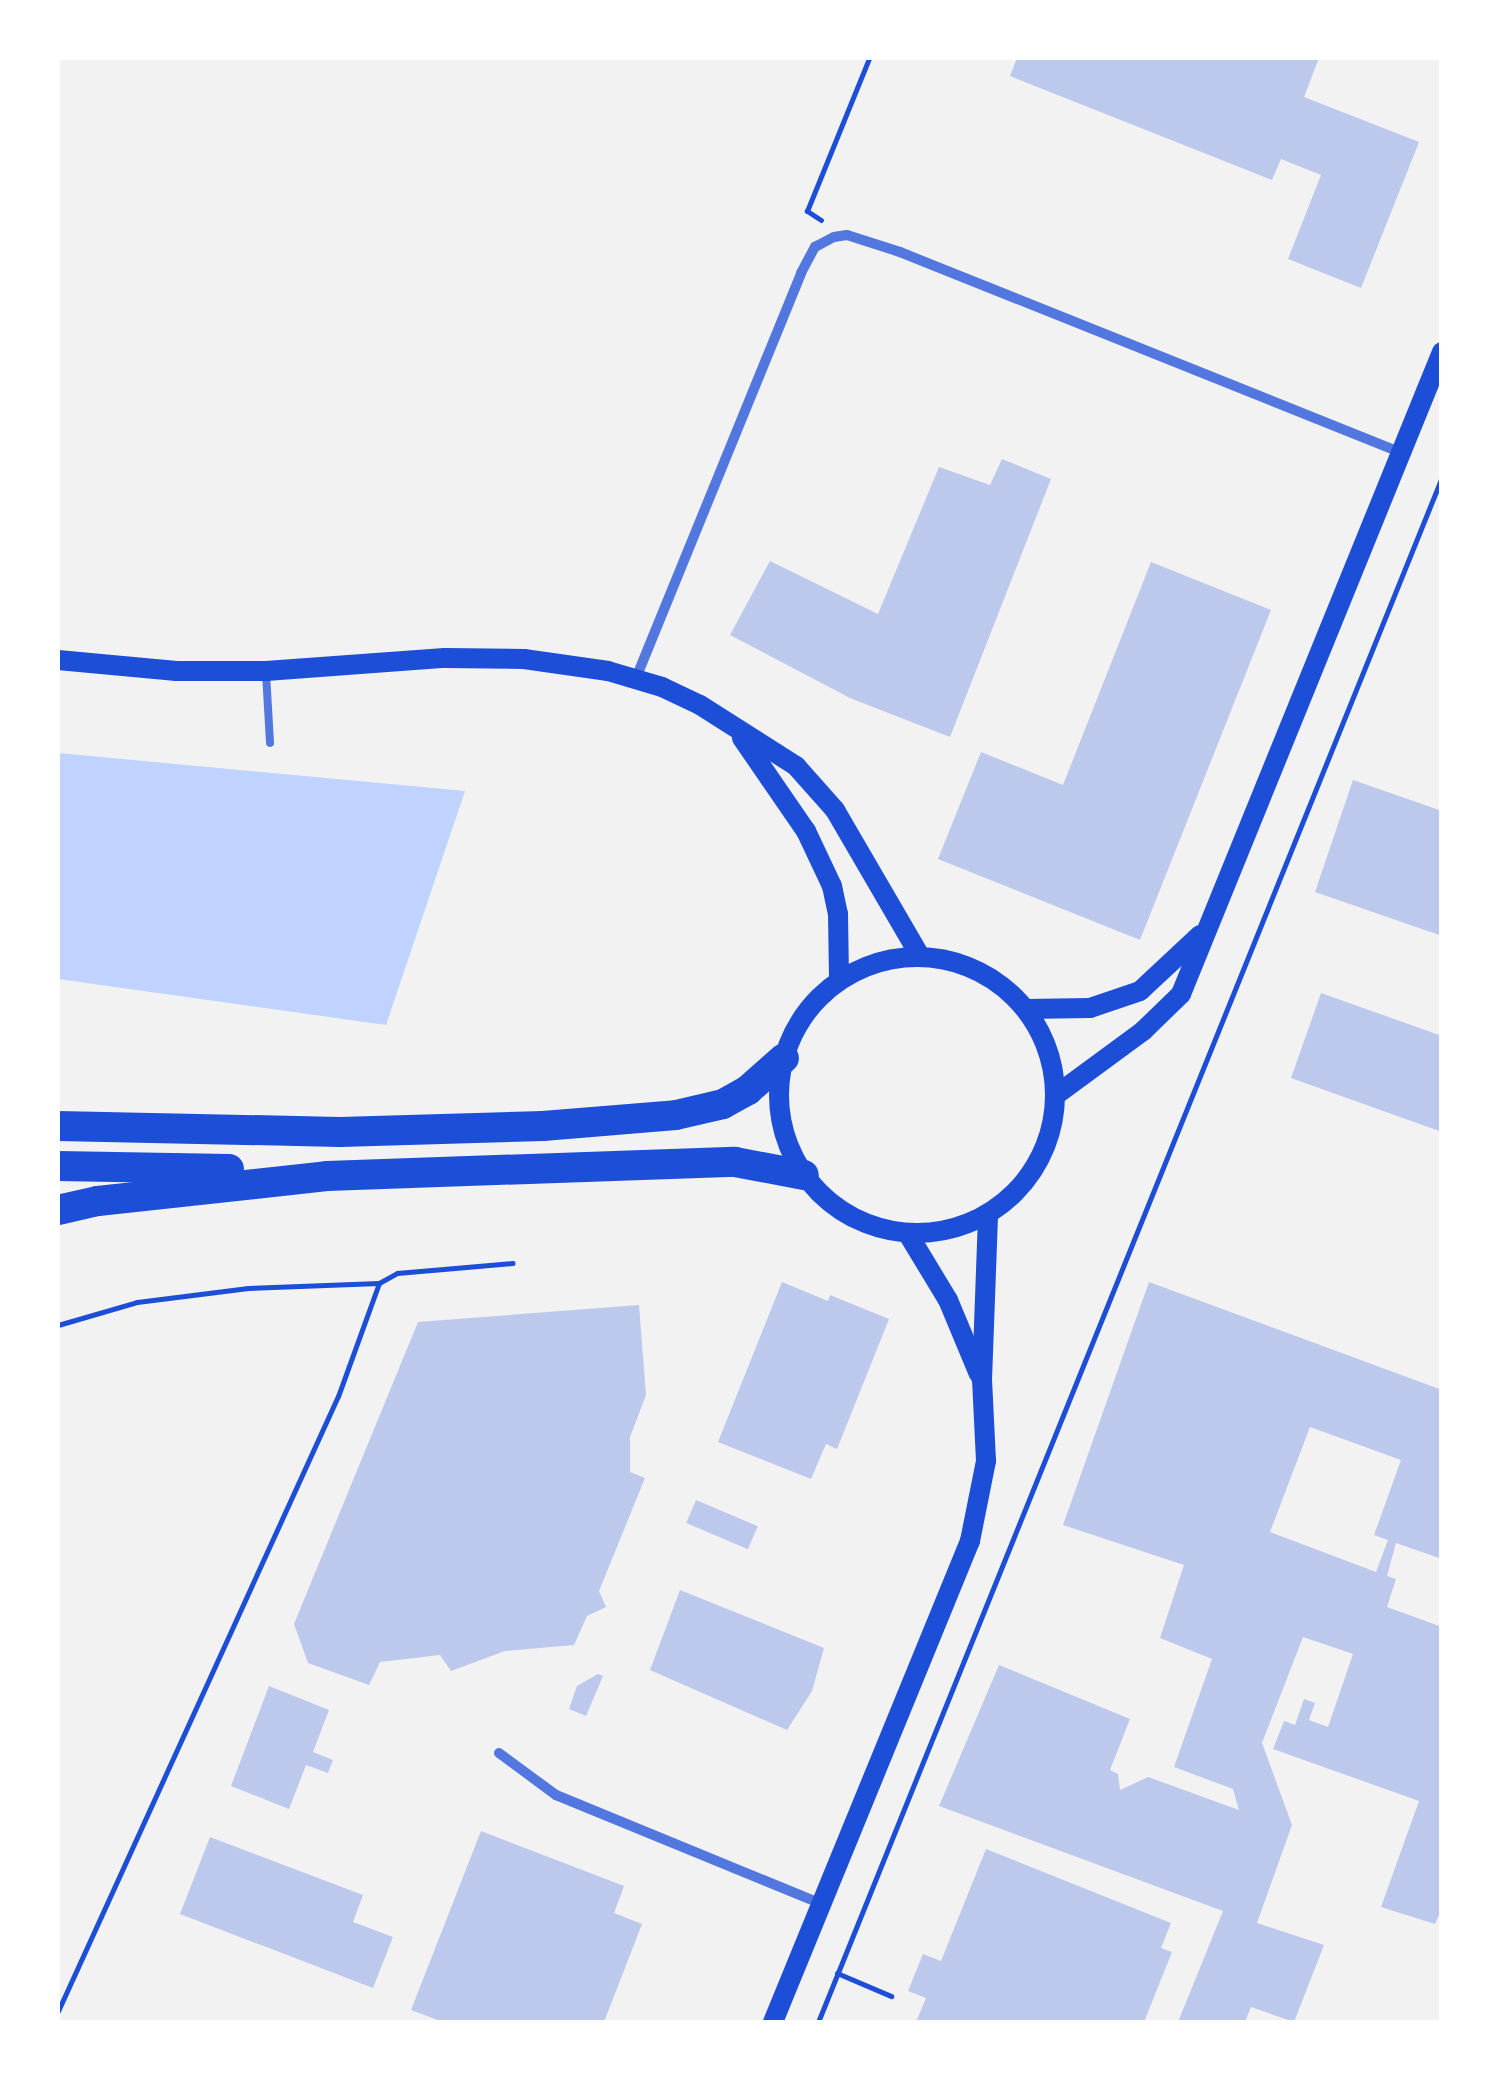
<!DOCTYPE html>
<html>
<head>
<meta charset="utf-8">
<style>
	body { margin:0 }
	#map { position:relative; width:1499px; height:2080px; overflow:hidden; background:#f2f2f2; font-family:"Fira Sans",sans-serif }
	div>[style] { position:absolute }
	.water>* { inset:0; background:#bfd3fe }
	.building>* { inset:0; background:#bdc9ec; transform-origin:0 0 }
	.path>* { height:5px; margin:-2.5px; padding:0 2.5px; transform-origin:2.5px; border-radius:2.5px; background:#1d4ed8 }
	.service>* { height:8px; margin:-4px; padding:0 4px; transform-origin:4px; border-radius:4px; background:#5277de }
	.minor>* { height:10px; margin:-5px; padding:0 5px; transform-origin:5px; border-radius:5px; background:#5277de }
	.secondary>* { height:20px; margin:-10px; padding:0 10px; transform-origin:10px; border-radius:10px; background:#1d4ed8 }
	.secondary>.ring { margin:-10px; padding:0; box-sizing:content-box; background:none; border:20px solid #1d4ed8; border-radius:50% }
	.motorway>* { height:30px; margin:-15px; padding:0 15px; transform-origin:15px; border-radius:15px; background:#1d4ed8 }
	span { translate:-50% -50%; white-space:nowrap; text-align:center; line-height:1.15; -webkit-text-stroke:8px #fff; paint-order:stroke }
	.frame { position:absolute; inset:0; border:60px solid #fff; pointer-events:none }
</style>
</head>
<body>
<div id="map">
	<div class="water">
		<div style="clip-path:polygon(58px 753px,465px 791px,386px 1025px,58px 979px)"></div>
	</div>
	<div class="building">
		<div style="clip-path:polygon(1017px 58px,1319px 58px,1304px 97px,1419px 142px,1361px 288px,1288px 259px,1321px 175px,1281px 159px,1272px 180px,1010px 76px)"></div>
		<div style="clip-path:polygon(1002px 459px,1051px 479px,950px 737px,850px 698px,730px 635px,770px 561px,878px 614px,939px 467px,990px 485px)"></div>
		<div style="clip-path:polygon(1151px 562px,1271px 610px,1140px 940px,938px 859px,981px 752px,1063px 785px)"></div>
		<div style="clip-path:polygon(1353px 780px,1442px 811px,1442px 936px,1315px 892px)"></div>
		<div style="clip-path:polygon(1321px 993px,1442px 1036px,1442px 1132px,1291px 1078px)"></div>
		<div style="clip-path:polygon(782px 1282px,828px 1301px,830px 1295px,889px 1319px,837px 1449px,826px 1444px,811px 1479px,718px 1442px)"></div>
		<div style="clip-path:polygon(evenodd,1149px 1282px,1442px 1390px,1442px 1559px,1396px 1543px,1387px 1576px,1396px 1579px,1387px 1607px,1442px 1627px,1442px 1908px,1435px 1924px,1381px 1907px,1419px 1801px,1273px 1749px,1284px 1721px,1295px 1725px,1304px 1699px,1315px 1703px,1309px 1720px,1328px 1727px,1353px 1654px,1303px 1637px,1262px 1743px,1292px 1825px,1257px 1923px,1324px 1945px,1294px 2022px,1251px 2007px,1245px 2022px,1178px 2022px,1223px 1911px,939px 1806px,999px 1665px,1130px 1719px,1110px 1770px,1118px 1774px,1120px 1790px,1148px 1777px,1239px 1810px,1233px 1789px,1174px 1767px,1212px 1659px,1160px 1638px,1184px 1565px,1063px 1525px,1149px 1282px,1310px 1427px,1401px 1460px,1374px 1535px,1388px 1540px,1376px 1572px,1270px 1532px,1310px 1427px)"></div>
		<div style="clip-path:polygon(639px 1305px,646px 1395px,630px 1437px,630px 1472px,645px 1478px,599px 1591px,606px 1607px,587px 1616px,574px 1645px,505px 1651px,451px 1671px,440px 1655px,380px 1662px,369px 1685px,308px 1663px,294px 1624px,418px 1322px)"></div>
		<div style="left:696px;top:1500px;width:67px;height:25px;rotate:23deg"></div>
		<div style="clip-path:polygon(680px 1590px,824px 1648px,812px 1691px,787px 1730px,650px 1670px)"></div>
		<div style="clip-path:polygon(598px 1674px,603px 1676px,586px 1716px,569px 1709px,577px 1686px)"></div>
		<div style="clip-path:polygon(269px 1686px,329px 1710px,313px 1752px,333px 1760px,328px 1773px,306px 1765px,289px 1809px,231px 1786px)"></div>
		<div style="clip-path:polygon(481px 1831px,624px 1886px,614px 1913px,642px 1924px,604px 2022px,443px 2022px,411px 2010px)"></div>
		<div style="clip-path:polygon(210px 1837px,363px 1895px,353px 1922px,393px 1937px,373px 1988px,180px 1914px)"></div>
		<div style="clip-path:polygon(986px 1849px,1171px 1923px,1161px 1948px,1172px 1952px,1144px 2022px,916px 2022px,926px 1998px,908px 1991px,923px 1954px,941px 1961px)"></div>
	</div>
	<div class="path">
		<div style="left:821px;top:220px;width:17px;rotate:-147deg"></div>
		<div style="left:807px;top:211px;width:165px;rotate:-67.9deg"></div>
		<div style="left:379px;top:1283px;width:21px;rotate:-29deg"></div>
		<div style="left:397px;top:1273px;width:116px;rotate:-4.9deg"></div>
		<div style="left:58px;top:1325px;width:82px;rotate:-16.2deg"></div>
		<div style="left:137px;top:1302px;width:112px;rotate:-7.2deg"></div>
		<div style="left:248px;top:1288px;width:131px;rotate:-2.2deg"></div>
		<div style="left:379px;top:1283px;width:120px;rotate:109.9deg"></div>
		<div style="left:338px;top:1396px;width:676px;rotate:114.48deg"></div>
		<div style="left:837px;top:1973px;width:59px;rotate:23.1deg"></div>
		<div style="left:818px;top:2022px;width:1666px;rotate:-68.01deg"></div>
	</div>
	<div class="service">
		<div style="left:266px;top:673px;width:70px;rotate:86.7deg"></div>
	</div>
	<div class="minor">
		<div style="left:636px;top:678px;width:437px;rotate:-67.8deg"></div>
		<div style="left:801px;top:273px;width:30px;rotate:-62deg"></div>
		<div style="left:815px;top:247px;width:21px;rotate:-28deg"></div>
		<div style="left:834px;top:237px;width:13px;rotate:-9deg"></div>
		<div style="left:847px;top:235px;width:56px;rotate:17.8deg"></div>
		<div style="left:900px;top:252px;width:541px;rotate:21.82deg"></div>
		<div style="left:499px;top:1753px;width:71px;rotate:36.4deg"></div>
		<div style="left:556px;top:1795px;width:287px;rotate:22.3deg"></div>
	</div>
	<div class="secondary">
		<div style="left:58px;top:660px;width:119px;rotate:5.3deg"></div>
		<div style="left:176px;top:671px;width:90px"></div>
		<div style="left:266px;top:671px;width:179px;rotate:-4.2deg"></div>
		<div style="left:445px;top:658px;width:79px;rotate:0.7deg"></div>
		<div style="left:524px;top:659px;width:85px;rotate:8.1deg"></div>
		<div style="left:608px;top:671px;width:56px;rotate:16.5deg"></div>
		<div style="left:662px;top:687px;width:42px;rotate:25.3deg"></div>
		<div style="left:700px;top:705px;width:114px;rotate:32.4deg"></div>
		<div style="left:796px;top:766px;width:59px;rotate:48.4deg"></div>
		<div style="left:835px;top:810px;width:169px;rotate:59.8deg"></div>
		<div style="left:742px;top:738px;width:113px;rotate:55.5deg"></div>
		<div style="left:806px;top:831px;width:61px;rotate:64.7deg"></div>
		<div style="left:832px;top:886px;width:29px;rotate:78deg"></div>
		<div style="left:838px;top:914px;width:67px;rotate:89.1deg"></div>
		<div class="ring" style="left:779px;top:957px;width:256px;height:256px"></div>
		<div style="left:1026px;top:1009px;width:64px;rotate:-0.9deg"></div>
		<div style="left:1090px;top:1008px;width:53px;rotate:-18.8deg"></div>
		<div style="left:1140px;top:991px;width:82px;rotate:-43deg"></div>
		<div style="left:1056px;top:1095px;width:108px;rotate:-36.3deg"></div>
		<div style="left:1143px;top:1031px;width:53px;rotate:-44.2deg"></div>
		<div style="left:1181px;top:994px;width:693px;rotate:-67.88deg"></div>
		<div style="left:908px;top:1234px;width:77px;rotate:58.8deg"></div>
		<div style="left:948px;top:1300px;width:80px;rotate:67.3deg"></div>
		<div style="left:773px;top:2022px;width:520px;rotate:-67.73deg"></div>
		<div style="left:970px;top:1541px;width:82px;rotate:-78.7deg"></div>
		<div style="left:986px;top:1461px;width:81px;rotate:-92.8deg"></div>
		<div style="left:982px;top:1380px;width:165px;rotate:-87.9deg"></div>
	</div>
	<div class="motorway">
		<div style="left:58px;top:1126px;width:282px;rotate:1.2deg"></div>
		<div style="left:340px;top:1132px;width:203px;rotate:-1.7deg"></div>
		<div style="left:543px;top:1126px;width:133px;rotate:-4.7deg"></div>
		<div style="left:676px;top:1115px;width:48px;rotate:-13.2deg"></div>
		<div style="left:723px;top:1104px;width:29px;rotate:-29deg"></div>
		<div style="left:748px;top:1090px;width:48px;rotate:-41.6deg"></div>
		<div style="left:58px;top:1166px;width:171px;rotate:1deg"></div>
		<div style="left:58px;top:1210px;width:41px;rotate:-12.7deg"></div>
		<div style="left:98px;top:1201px;width:230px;rotate:-6.2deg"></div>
		<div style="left:327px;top:1176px;width:408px;rotate:-2deg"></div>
		<div style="left:735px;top:1162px;width:70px;rotate:10.7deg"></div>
	</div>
	<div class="frame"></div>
</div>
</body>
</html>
